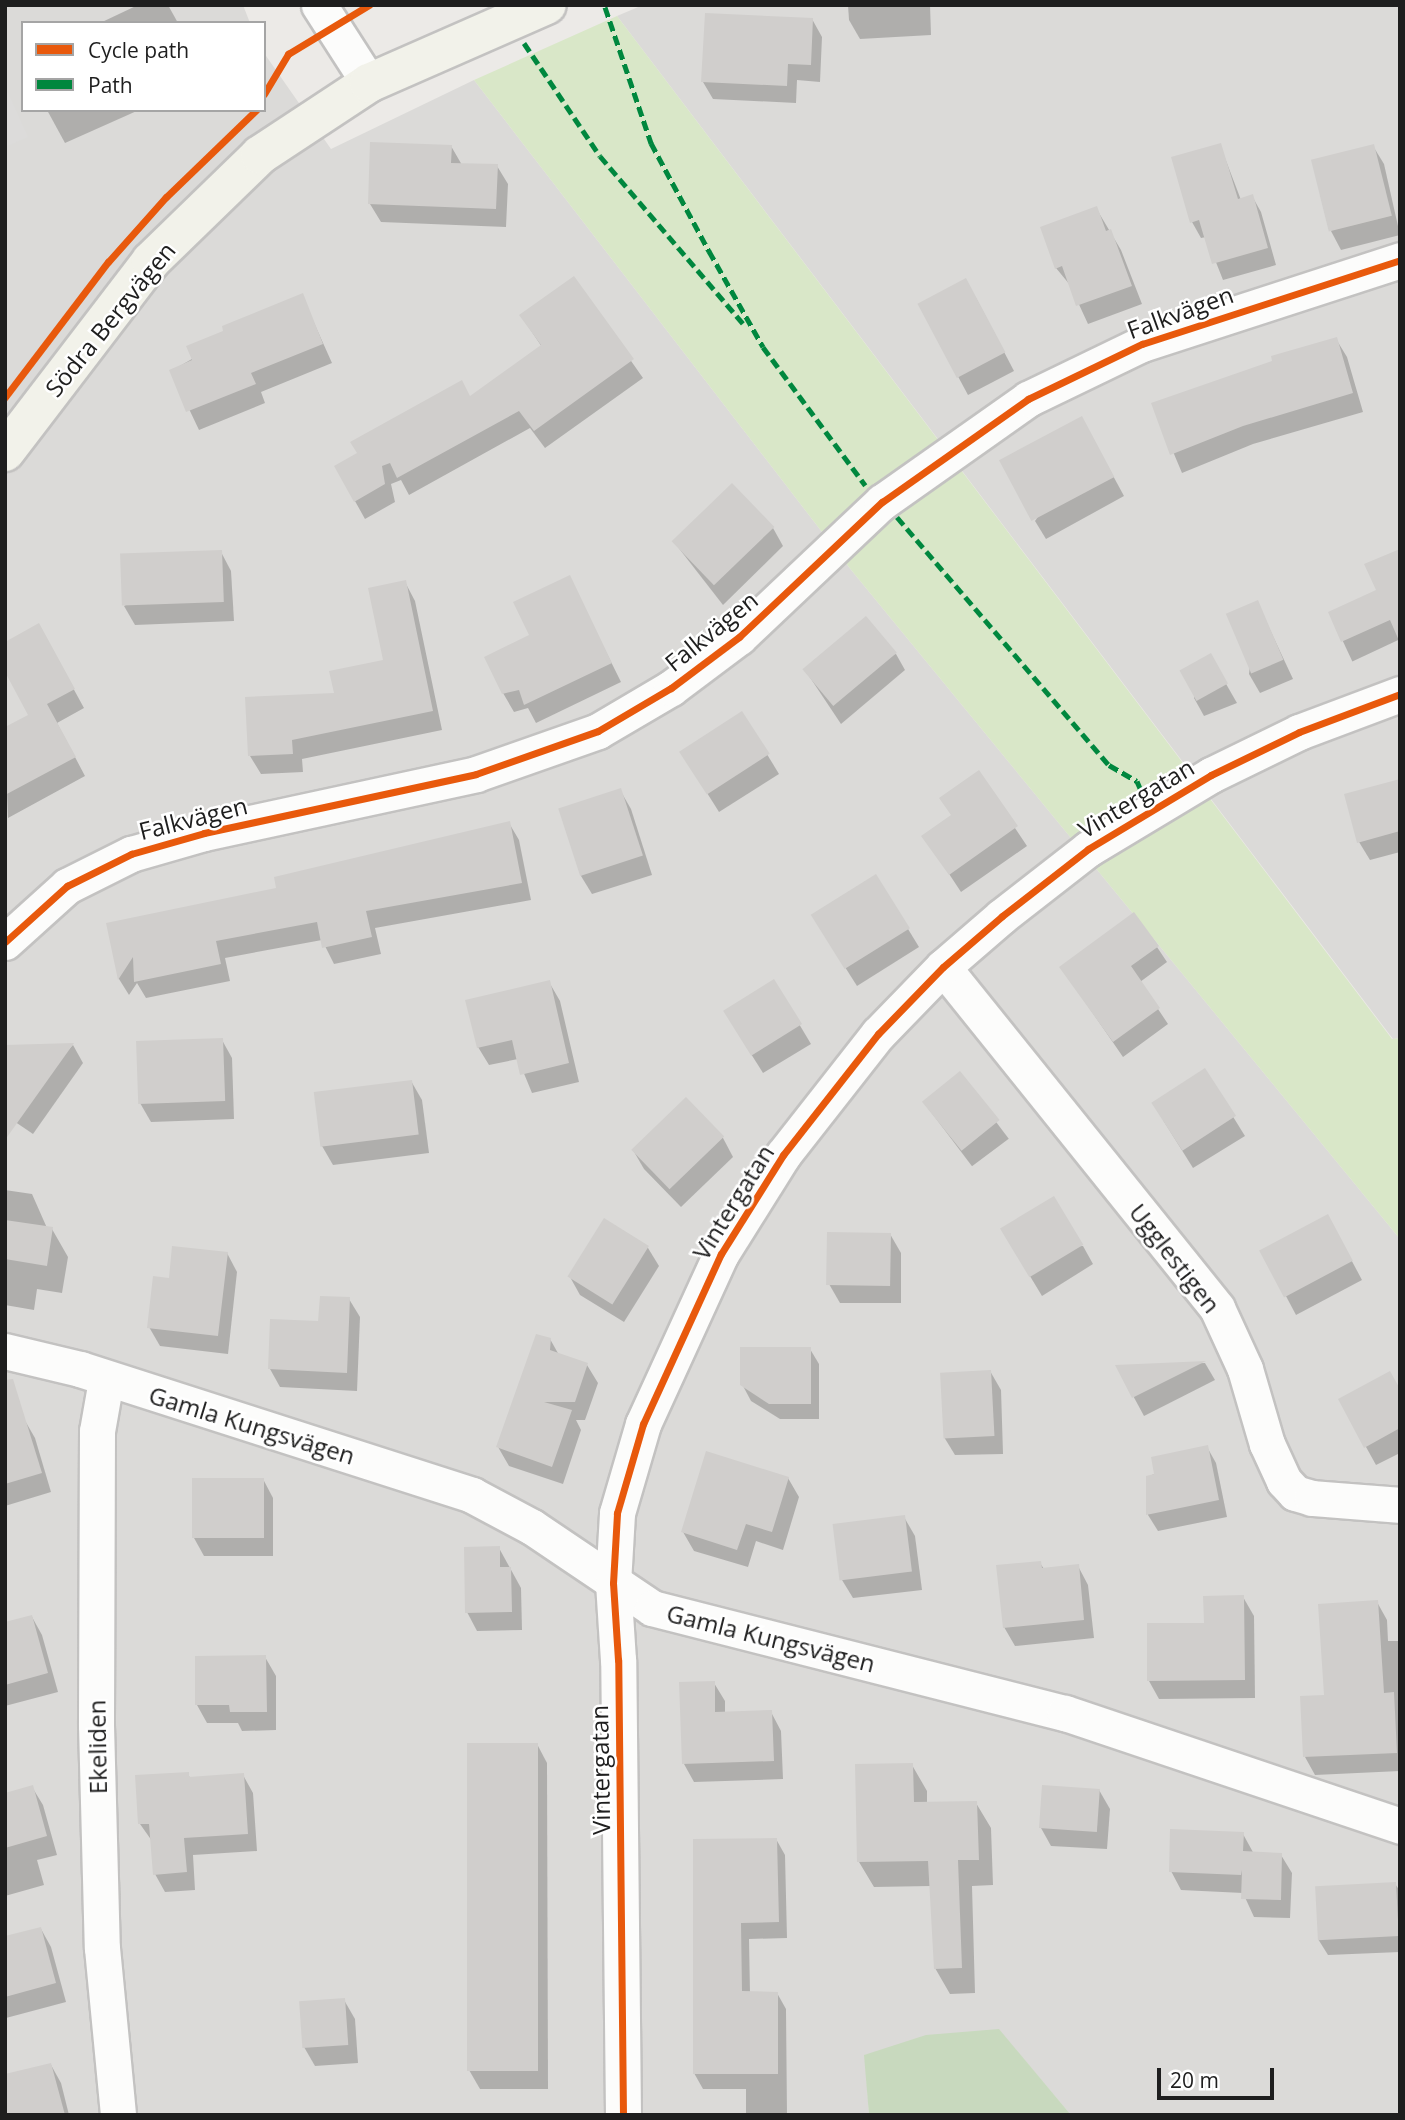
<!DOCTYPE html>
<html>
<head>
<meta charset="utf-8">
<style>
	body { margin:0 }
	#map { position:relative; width:1405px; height:2120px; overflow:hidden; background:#eceae7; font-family:"Open Sans",sans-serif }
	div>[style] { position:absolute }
	.residential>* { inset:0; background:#dbdad8 }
	.grass>* { inset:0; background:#d9e7c8 }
	.forest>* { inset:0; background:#c8d9be }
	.parking>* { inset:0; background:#dcdbda }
	.shadow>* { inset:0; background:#0003; transform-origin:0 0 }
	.building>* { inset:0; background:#d0cecc; transform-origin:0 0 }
	.roads { filter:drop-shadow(2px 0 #c3c2c1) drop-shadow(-2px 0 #c3c2c1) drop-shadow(0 2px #c3c2c1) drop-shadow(0 -2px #c3c2c1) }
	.street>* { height:35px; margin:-17.5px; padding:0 17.5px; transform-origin:17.5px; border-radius:17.5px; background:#fcfcfb }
	.secondary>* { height:38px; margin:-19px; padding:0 19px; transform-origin:19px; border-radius:19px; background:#f2f2ea }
	.quiet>* { height:5px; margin-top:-2.5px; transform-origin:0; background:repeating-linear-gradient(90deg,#00873e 0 10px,transparent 0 15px) }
	.cycleway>* { height:7px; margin:-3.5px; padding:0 3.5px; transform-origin:3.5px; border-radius:3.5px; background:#e8590c }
	span { translate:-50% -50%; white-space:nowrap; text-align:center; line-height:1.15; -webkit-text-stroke:5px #fff; paint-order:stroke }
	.street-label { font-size:24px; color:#1e1e1e }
	.frame { position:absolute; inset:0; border:7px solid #1e1e1e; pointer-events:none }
	.legend { position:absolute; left:21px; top:21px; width:245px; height:91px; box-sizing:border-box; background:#fff; border:2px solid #a5a5a5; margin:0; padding:9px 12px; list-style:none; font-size:21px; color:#1e1e1e }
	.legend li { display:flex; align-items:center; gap:14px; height:35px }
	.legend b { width:35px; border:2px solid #a5a5a5 }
	.scale { position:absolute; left:1157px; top:2068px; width:117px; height:32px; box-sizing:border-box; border:4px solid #1e1e1e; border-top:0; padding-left:9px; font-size:21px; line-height:24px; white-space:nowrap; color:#1e1e1e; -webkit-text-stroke:5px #fff; paint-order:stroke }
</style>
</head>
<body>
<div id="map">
	<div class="residential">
		<div style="clip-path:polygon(5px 5px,243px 5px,250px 23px,23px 23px,23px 110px,264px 110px,264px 53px,331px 149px,474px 80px,852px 571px,1400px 1239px,1400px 2115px,1071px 2115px,999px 2030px,865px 2055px,869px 2115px,5px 2115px)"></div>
		<div style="clip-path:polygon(643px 5px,1400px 5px,1400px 1038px,1393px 1039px,617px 16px)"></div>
	</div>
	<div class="grass">
		<div style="clip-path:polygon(617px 16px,1392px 1039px,1400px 1038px,1400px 1239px,852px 571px,474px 80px)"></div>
	</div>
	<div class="forest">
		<div style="clip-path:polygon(999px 2029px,1071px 2115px,869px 2115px,864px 2055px,926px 2035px)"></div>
	</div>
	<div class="parking">
		<div style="clip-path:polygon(5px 86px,28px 137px,5px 147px)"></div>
	</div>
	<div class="shadow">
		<div style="clip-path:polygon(138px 5px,168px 5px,178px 23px,100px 23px)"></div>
		<div style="clip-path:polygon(848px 5px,930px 5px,931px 35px,860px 39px,849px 20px)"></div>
		<div style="clip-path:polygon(812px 19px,822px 37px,820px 82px,797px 80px,796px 103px,713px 99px,703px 82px)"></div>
		<div style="clip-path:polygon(47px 110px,139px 110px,65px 143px)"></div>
		<div style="clip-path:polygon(1220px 145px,1241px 200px,1252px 196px,1261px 212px,1276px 265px,1223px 280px,1206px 237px,1201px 238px,1192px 222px)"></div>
		<div style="clip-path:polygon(451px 146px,462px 165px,497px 166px,508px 184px,506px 227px,381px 222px,370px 204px)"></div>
		<div style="clip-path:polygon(1373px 146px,1384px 164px,1400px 235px,1341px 250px,1331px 231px)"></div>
		<div style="clip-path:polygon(1096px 208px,1121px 250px,1142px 304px,1088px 324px,1070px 285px,1056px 268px)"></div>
		<div style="clip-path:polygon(573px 278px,643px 378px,545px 448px,530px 428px,409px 495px,401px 480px,391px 484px,395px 502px,365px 519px,336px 467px,470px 398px,542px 347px,521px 316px)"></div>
		<div style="clip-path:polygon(302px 296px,332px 363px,261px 392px,265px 403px,199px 430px,171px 371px)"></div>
		<div style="clip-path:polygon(976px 298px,1014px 371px,968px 395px,919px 304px)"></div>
		<div style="clip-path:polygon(1336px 339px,1347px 357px,1363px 412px,1253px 444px,1182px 473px,1153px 404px)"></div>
		<div style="clip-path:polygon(1092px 437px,1124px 496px,1046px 539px,1035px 521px)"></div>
		<div style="clip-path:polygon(773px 528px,783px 546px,723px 605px,674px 542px)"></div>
		<div style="clip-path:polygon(221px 552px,231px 571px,234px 621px,135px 625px,124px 606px)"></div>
		<div style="clip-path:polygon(569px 577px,621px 682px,536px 723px,528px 708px,514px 712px,503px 693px,532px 636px)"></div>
		<div style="clip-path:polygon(405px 582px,415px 601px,442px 730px,302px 759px,303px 772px,261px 774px,250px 756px,385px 661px)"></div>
		<div style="left:1378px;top:591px;width:53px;height:53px;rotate:65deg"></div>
		<div style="clip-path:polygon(1257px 602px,1293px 679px,1260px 693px,1249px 674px)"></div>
		<div style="clip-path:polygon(49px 644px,84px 708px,57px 723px,85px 776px,8px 818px,5px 729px,30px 715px)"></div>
		<div style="clip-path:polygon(896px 654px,905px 670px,841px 724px,805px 670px)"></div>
		<div style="clip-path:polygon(1210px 656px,1237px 703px,1204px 716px,1194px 698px)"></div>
		<div style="clip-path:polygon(742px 713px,779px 774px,719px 812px,692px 769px)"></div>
		<div style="clip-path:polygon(978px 773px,1027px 846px,961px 892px,924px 836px,952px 816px)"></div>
		<div style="clip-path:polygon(1400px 781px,1400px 852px,1370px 860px,1359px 842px)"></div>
		<div style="clip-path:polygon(620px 790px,631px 809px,652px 875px,592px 894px,581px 876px)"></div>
		<div style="clip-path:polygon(509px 823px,519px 840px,531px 900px,375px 928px,381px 954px,334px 964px,322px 940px,225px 958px,230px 981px,146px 998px,137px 983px,129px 995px,119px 979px,108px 925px,278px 889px)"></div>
		<div style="clip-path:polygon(908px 929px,919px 947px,857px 986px,824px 934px)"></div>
		<div style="clip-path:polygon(1157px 947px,1167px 962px,1140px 982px,1168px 1024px,1123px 1057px,1061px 967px)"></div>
		<div style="clip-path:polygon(549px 982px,560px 1001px,579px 1082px,532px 1093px,518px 1059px,489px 1065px,478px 1047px)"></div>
		<div style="clip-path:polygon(774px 982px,811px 1044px,763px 1073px,736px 1030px)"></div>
		<div style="clip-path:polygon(222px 1040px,232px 1058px,234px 1119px,151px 1122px,140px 1103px)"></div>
		<div style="clip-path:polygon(73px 1045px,83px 1063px,33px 1134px,5px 1115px)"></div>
		<div style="clip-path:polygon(1204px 1070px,1245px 1136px,1193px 1168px,1163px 1120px)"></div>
		<div style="left:960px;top:1074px;width:81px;height:46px;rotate:53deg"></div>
		<div style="clip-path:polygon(411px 1081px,422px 1100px,429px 1153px,333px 1165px,322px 1146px)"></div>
		<div style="clip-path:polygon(686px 1100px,723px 1138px,733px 1157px,681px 1207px,644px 1169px,633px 1150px)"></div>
		<div style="clip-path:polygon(5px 1190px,32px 1194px,47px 1228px,52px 1229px,68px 1257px,62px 1293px,37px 1289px,34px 1310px,5px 1305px)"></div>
		<div style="clip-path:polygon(604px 1221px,648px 1248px,659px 1266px,624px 1322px,580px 1295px,570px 1277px)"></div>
		<div style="clip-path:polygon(890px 1234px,901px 1253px,901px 1303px,840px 1303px,829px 1284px)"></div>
		<div style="clip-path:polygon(1338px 1235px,1362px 1280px,1296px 1315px,1262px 1251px)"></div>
		<div style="clip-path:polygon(1083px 1246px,1093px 1264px,1042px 1296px,1013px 1248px)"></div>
		<div style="clip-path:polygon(227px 1253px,237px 1272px,228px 1354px,160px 1346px,149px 1327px,170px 1280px)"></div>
		<div style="clip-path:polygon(349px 1299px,360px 1317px,357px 1391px,280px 1387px,270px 1369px)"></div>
		<div style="clip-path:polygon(550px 1339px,559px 1355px,587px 1365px,598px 1383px,585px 1420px,576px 1420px,581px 1430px,563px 1484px,509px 1466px,498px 1447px)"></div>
		<div style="clip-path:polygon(810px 1349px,819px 1364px,819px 1419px,780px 1419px,751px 1401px,742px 1384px)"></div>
		<div style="clip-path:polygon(1205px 1363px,1215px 1380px,1144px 1416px,1117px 1366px)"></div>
		<div style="clip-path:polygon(990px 1371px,1001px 1390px,1003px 1454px,955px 1455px,944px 1437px)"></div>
		<div style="clip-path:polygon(1400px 1392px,1400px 1453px,1376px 1465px,1340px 1400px)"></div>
		<div style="clip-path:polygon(24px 1419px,35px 1438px,51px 1492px,5px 1506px,5px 1425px)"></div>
		<div style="clip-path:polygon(1207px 1447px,1216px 1463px,1227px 1517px,1158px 1531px,1148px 1515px,1148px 1477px)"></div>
		<div style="clip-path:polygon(788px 1478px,799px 1497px,783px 1550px,756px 1541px,748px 1567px,694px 1551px,683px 1532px)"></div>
		<div style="clip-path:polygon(263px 1479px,273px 1498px,273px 1556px,204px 1556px,194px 1538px)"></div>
		<div style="clip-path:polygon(904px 1517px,915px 1536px,922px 1590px,853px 1598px,842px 1580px,835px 1526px)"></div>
		<div style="clip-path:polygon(499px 1548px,521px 1588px,522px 1630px,477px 1631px,467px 1612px)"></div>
		<div style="clip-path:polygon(1040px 1563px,1044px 1569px,1078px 1566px,1088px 1585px,1094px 1638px,1015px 1646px,1004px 1627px)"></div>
		<div style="clip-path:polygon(1243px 1597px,1254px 1616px,1255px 1698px,1159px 1699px,1149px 1681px)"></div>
		<div style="clip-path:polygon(1377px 1602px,1387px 1620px,1388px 1641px,1400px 1641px,1400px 1771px,1315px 1775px,1305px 1757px,1326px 1697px)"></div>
		<div style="clip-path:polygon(32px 1617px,42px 1635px,58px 1692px,5px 1706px,5px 1624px)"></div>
		<div style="clip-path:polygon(265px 1657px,276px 1676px,276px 1730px,242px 1731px,238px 1723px,207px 1723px,197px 1705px)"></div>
		<div style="clip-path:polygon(714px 1683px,725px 1701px,725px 1714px,771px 1712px,781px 1731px,783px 1779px,694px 1782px,684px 1764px)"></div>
		<div style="clip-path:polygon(537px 1744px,547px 1763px,548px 2089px,480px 2089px,469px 2070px)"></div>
		<div style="clip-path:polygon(912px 1765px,927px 1791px,927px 1803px,976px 1803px,991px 1828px,993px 1885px,972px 1886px,975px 1993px,950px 1994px,935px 1968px,931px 1886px,874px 1887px,859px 1862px)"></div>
		<div style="clip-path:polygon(188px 1774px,190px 1778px,243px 1775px,253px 1793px,257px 1851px,193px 1855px,195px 1890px,165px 1892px,155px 1874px,152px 1841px,140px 1824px)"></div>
		<div style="clip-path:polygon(32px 1787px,43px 1805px,57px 1855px,37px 1860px,44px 1885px,5px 1896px,5px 1795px)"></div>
		<div style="clip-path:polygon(1099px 1790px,1110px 1809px,1107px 1849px,1051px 1846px,1041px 1828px)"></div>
		<div style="clip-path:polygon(1243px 1834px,1254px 1854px,1281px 1855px,1292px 1873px,1290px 1918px,1254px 1917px,1243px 1893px,1181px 1890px,1171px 1871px)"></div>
		<div style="clip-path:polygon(776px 1839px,785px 1855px,787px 1938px,749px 1939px,750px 1993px,777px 1993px,786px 2009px,787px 2115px,746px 2115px,746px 2089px,703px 2089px,694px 2073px,695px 1841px)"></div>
		<div style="clip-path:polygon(1395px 1884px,1400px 1891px,1400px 1952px,1328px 1955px,1318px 1939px)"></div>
		<div style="clip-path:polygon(41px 1929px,51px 1947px,66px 2002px,6px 2018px,5px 1938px)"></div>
		<div style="clip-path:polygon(344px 2000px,355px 2019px,358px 2063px,315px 2066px,304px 2047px)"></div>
		<div style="clip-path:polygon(51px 2065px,61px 2083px,69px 2115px,5px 2115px)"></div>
	</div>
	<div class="building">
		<div style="clip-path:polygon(705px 13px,813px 18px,811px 65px,788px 64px,787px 86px,701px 82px)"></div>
		<div style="clip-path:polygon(370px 142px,452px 145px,451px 163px,498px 164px,496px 209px,368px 204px)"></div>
		<div style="clip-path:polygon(1221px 143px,1238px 199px,1253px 194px,1268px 248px,1212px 264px,1199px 220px,1190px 223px,1171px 157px)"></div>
		<div style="left:1374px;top:144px;width:74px;height:65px;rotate:76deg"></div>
		<div style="clip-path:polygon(1097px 206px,1106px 231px,1111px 229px,1132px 286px,1076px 306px,1062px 266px,1055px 269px,1040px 227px)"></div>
		<div style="clip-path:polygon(574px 276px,634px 359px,534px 431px,519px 411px,397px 478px,390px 463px,382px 466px,385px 484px,354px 502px,334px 466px,357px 453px,350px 442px,462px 380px,470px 396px,541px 345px,519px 315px)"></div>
		<div style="left:966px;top:278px;width:84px;height:55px;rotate:62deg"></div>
		<div style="clip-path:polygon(303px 293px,323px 344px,251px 373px,256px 384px,186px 412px,169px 370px,192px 360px,186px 346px,223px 331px,222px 326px)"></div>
		<div style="clip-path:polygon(1337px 337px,1353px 393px,1243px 426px,1170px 455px,1151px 403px,1272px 361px,1271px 356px)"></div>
		<div style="left:1082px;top:416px;width:69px;height:94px;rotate:62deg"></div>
		<div style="left:732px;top:483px;width:61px;height:84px;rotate:46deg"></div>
		<div style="clip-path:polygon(1400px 549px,1400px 643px,1390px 620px,1341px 642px,1328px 612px,1376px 590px,1364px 564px)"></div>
		<div style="left:222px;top:550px;width:52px;height:102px;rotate:88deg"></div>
		<div style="clip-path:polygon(570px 575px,612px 663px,524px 705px,519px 690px,502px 694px,484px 657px,529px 635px,513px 602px)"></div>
		<div style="clip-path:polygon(406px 580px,433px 711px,292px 740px,293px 754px,248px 756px,245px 697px,334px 693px,329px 671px,383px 660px,368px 588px)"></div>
		<div style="left:1258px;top:600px;width:65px;height:35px;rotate:67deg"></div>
		<div style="left:866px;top:616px;width:48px;height:83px;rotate:50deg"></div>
		<div style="clip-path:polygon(39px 623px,75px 689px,47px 704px,76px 757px,5px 795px,5px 727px,28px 715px,5px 672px,5px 642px)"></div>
		<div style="left:1211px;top:653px;width:35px;height:36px;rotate:61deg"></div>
		<div style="left:742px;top:711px;width:51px;height:75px;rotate:57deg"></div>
		<div style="clip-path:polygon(979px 770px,1018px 826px,949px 875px,921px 836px,951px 815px,939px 798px)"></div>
		<div style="clip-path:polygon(1400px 779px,1400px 831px,1357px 843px,1344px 794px)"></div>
		<div style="left:621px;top:788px;width:71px;height:66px;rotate:72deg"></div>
		<div style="clip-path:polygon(510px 821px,522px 883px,366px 911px,372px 937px,322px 948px,317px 922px,216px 941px,221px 964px,134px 982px,133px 957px,118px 980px,106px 923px,276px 888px,274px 877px)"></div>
		<div style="left:876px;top:874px;width:64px;height:77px;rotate:58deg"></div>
		<div style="clip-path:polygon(1134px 912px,1159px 946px,1131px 966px,1160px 1008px,1113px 1042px,1059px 967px)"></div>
		<div style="left:774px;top:979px;width:53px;height:60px;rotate:58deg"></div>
		<div style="clip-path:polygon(550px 980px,569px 1063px,520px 1075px,512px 1040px,477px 1048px,465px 1000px)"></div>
		<div style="left:223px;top:1038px;width:63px;height:87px;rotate:88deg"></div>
		<div style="clip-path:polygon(74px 1043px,5px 1140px,5px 1045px)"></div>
		<div style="left:1205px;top:1068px;width:57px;height:64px;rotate:57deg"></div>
		<div style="left:960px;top:1071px;width:63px;height:49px;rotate:51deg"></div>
		<div style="left:412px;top:1080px;width:55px;height:99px;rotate:83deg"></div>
		<div style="left:686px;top:1097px;width:55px;height:76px;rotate:46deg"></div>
		<div style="left:1054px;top:1196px;width:57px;height:63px;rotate:59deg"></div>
		<div style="left:1328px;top:1214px;width:53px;height:78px;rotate:62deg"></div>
		<div style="left:604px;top:1218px;width:53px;height:69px;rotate:32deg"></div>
		<div style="clip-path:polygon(5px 1220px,53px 1227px,47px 1266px,5px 1259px)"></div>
		<div style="left:827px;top:1232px;width:64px;height:53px;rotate:1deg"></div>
		<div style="clip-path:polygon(172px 1246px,228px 1252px,218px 1336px,147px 1328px,153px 1276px,169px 1278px)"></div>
		<div style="clip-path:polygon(320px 1296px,350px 1297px,347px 1373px,268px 1369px,270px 1319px,318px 1321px)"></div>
		<div style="clip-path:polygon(536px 1334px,551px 1338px,550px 1350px,588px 1363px,575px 1402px,544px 1402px,572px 1410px,552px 1467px,496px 1447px)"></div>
		<div style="clip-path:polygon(740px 1347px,811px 1347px,811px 1404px,769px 1404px,740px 1385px)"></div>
		<div style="clip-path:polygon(1206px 1361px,1132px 1398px,1115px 1365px)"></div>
		<div style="left:991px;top:1370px;width:66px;height:51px;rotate:87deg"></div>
		<div style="clip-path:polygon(1390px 1371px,1400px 1389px,1400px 1428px,1364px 1448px,1338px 1399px)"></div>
		<div style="clip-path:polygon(13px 1379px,42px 1473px,5px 1484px,5px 1380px)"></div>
		<div style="clip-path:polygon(1208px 1445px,1219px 1500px,1146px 1515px,1146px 1476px,1154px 1474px,1151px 1457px)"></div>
		<div style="clip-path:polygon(706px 1451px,789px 1477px,772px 1532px,746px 1524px,737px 1550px,681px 1532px)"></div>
		<div style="left:192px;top:1478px;width:72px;height:60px"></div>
		<div style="left:905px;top:1515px;width:57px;height:73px;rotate:83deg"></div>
		<div style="clip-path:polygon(500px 1546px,500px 1567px,511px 1567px,512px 1612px,465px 1613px,464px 1547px)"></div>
		<div style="clip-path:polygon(1041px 1561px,1042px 1568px,1079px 1564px,1084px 1620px,1003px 1628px,996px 1565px)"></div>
		<div style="clip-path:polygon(1244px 1595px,1245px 1680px,1147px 1681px,1147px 1623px,1204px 1623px,1203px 1596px)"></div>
		<div style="clip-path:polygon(1378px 1600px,1384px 1693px,1394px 1692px,1397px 1753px,1303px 1757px,1300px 1696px,1324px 1695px,1318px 1604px)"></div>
		<div style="clip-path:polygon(32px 1615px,48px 1673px,5px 1685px,5px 1622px)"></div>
		<div style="clip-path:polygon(266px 1655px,267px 1712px,230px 1712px,229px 1705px,195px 1705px,195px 1656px)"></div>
		<div style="clip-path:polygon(715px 1681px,715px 1712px,772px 1710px,774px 1761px,682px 1764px,679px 1682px)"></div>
		<div style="left:467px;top:1743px;width:71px;height:328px"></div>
		<div style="clip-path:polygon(913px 1763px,914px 1802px,977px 1801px,979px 1860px,958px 1860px,962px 1968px,934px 1969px,928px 1861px,857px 1862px,855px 1764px)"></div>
		<div style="clip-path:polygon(189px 1772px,189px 1777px,244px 1773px,248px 1834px,184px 1838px,187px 1872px,153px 1875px,149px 1824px,138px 1824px,135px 1775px)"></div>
		<div style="clip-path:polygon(33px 1785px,47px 1836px,5px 1848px,5px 1793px)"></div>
		<div style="left:1042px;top:1785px;width:58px;height:43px;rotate:4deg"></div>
		<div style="clip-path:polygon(1170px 1829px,1244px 1832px,1243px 1851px,1282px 1853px,1281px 1900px,1241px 1899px,1242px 1870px,1241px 1875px,1169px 1872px)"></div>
		<div style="clip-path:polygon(777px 1838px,779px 1922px,741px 1923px,742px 1991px,778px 1992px,778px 2074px,693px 2074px,693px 1839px)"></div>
		<div style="left:1396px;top:1882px;width:54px;height:81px;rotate:87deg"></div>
		<div style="clip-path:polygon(41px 1927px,56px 1983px,5px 1997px,5px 1936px)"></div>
		<div style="left:345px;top:1998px;width:47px;height:46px;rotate:86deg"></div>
		<div style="clip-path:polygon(51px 2063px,65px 2115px,5px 2115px,5px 2074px)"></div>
	</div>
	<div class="roads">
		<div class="street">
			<div style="left:319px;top:5px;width:93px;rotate:57.3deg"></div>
			<div style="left:5px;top:942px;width:84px;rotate:-42.1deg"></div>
			<div style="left:67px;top:886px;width:72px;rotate:-26.6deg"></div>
			<div style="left:131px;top:854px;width:76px;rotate:-16deg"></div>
			<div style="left:204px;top:833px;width:278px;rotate:-12.2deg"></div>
			<div style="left:476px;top:774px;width:129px;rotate:-19.4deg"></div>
			<div style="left:598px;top:731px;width:85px;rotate:-30.5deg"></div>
			<div style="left:671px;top:688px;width:85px;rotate:-36.9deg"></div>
			<div style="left:739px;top:637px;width:197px;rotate:-43.4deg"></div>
			<div style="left:882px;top:502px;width:179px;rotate:-35.2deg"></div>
			<div style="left:1028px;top:399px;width:127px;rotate:-25.8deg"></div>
			<div style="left:1142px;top:344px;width:271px;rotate:-18deg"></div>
			<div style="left:943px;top:967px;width:437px;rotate:51.2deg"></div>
			<div style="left:1217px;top:1308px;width:67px;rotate:65.3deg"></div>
			<div style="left:1245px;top:1369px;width:78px;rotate:73.7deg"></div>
			<div style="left:1267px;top:1444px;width:41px;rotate:65.3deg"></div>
			<div style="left:1284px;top:1481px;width:16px;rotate:47deg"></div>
			<div style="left:1295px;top:1493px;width:18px;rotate:16deg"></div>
			<div style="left:1312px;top:1498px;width:88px;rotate:4.5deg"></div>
			<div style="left:5px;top:1351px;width:77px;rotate:13.5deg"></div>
			<div style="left:80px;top:1369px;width:412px;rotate:17.8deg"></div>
			<div style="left:472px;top:1495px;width:68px;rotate:28.1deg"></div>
			<div style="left:532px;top:1527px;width:145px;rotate:34deg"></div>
			<div style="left:652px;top:1608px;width:426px;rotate:14.3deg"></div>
			<div style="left:1065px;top:1713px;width:354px;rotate:18.6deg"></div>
			<div style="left:106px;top:1380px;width:52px;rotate:100deg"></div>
			<div style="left:97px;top:1431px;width:294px;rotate:90.2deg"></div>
			<div style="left:96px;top:1725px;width:223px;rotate:88.5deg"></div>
			<div style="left:102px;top:1948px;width:168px;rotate:84.5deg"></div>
			<div style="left:623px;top:2115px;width:455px;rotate:-90.6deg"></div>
			<div style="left:618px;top:1660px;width:77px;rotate:-93.7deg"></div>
			<div style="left:613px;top:1583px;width:70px;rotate:-86.7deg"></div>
			<div style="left:617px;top:1513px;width:93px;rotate:-73.7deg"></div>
			<div style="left:643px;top:1424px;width:187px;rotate:-65.4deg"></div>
			<div style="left:721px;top:1254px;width:117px;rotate:-57.9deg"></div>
			<div style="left:783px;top:1155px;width:154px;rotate:-51.9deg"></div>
			<div style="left:878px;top:1034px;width:93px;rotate:-45.9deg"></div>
			<div style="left:943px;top:967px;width:78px;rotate:-40.8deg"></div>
			<div style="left:1002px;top:916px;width:109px;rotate:-37.9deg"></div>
			<div style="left:1088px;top:849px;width:144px;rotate:-31deg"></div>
			<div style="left:1211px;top:775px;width:98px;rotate:-26deg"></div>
			<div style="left:1299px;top:732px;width:108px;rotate:-20.6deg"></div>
		</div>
		<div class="secondary">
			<div style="left:5px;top:452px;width:240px;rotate:-52.6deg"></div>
			<div style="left:151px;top:261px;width:152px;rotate:-44.2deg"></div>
			<div style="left:260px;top:155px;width:131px;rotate:-33.4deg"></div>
			<div style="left:369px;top:83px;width:194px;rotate:-23.7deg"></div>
		</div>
	</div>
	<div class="quiet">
		<div style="left:605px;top:7px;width:144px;rotate:71.3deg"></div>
		<div style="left:651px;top:143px;width:123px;rotate:61.8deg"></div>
		<div style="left:709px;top:251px;width:110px;rotate:60.6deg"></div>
		<div style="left:763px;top:347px;width:172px;rotate:53.5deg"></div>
		<div style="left:524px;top:43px;width:136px;rotate:56.1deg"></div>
		<div style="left:600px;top:156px;width:223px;rotate:49.5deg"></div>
		<div style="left:897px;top:517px;width:326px;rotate:49.5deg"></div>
		<div style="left:1109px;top:765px;width:32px;rotate:30deg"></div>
		<div style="left:1137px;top:781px;width:8px;rotate:67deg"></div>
	</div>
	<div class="cycleway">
		<div style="left:264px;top:94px;width:47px;rotate:-59deg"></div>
		<div style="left:288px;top:54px;width:95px;rotate:-31.2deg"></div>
		<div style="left:5px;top:397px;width:170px;rotate:-52.7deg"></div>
		<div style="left:108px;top:262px;width:87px;rotate:-48.3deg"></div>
		<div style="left:166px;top:197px;width:125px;rotate:-44deg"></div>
		<div style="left:5px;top:942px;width:84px;rotate:-42.1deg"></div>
		<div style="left:67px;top:886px;width:72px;rotate:-26.6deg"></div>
		<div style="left:131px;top:854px;width:76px;rotate:-16deg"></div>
		<div style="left:204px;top:833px;width:278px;rotate:-12.2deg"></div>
		<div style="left:476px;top:774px;width:129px;rotate:-19.4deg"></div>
		<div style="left:598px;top:731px;width:85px;rotate:-30.5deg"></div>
		<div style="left:671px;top:688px;width:85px;rotate:-36.9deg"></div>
		<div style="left:739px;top:637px;width:197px;rotate:-43.4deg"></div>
		<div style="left:882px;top:502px;width:179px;rotate:-35.2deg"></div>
		<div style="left:1028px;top:399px;width:127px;rotate:-25.8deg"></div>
		<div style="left:1142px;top:344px;width:271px;rotate:-18deg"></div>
		<div style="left:623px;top:2115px;width:455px;rotate:-90.6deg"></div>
		<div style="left:618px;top:1660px;width:77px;rotate:-93.7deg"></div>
		<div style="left:613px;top:1583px;width:70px;rotate:-86.7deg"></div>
		<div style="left:617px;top:1513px;width:93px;rotate:-73.7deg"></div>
		<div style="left:643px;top:1424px;width:187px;rotate:-65.4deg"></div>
		<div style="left:721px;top:1254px;width:117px;rotate:-57.9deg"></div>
		<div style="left:783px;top:1155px;width:154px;rotate:-51.9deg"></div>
		<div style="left:878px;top:1034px;width:93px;rotate:-45.9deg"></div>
		<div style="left:943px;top:967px;width:78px;rotate:-40.8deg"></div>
		<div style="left:1002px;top:916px;width:109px;rotate:-37.9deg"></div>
		<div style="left:1088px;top:849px;width:144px;rotate:-31deg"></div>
		<div style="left:1211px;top:775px;width:98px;rotate:-26deg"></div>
		<div style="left:1299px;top:732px;width:108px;rotate:-20.6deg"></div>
	</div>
	<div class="street-label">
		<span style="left:1180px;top:312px;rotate:-20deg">Falkvägen</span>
		<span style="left:110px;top:319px;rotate:-51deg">Södra Bergvägen</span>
		<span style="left:711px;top:631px;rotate:-39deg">Falkvägen</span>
		<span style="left:1136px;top:798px;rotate:-31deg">Vintergatan</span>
		<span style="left:193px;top:818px;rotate:-14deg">Falkvägen</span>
		<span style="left:733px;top:1202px;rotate:-58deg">Vintergatan</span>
		<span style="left:1175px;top:1258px;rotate:52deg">Ugglestigen</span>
		<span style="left:252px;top:1425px;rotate:17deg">Gamla Kungsvägen</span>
		<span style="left:771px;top:1638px;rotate:14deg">Gamla Kungsvägen</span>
		<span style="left:97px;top:1747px;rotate:-91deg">Ekeliden</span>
		<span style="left:600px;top:1770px;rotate:-91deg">Vintergatan</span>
	</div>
	<div class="frame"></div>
	<ul class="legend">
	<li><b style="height:9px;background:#e8590c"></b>Cycle path</li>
	<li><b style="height:9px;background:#00873e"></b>Path</li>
	</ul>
	<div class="scale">20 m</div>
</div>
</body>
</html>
